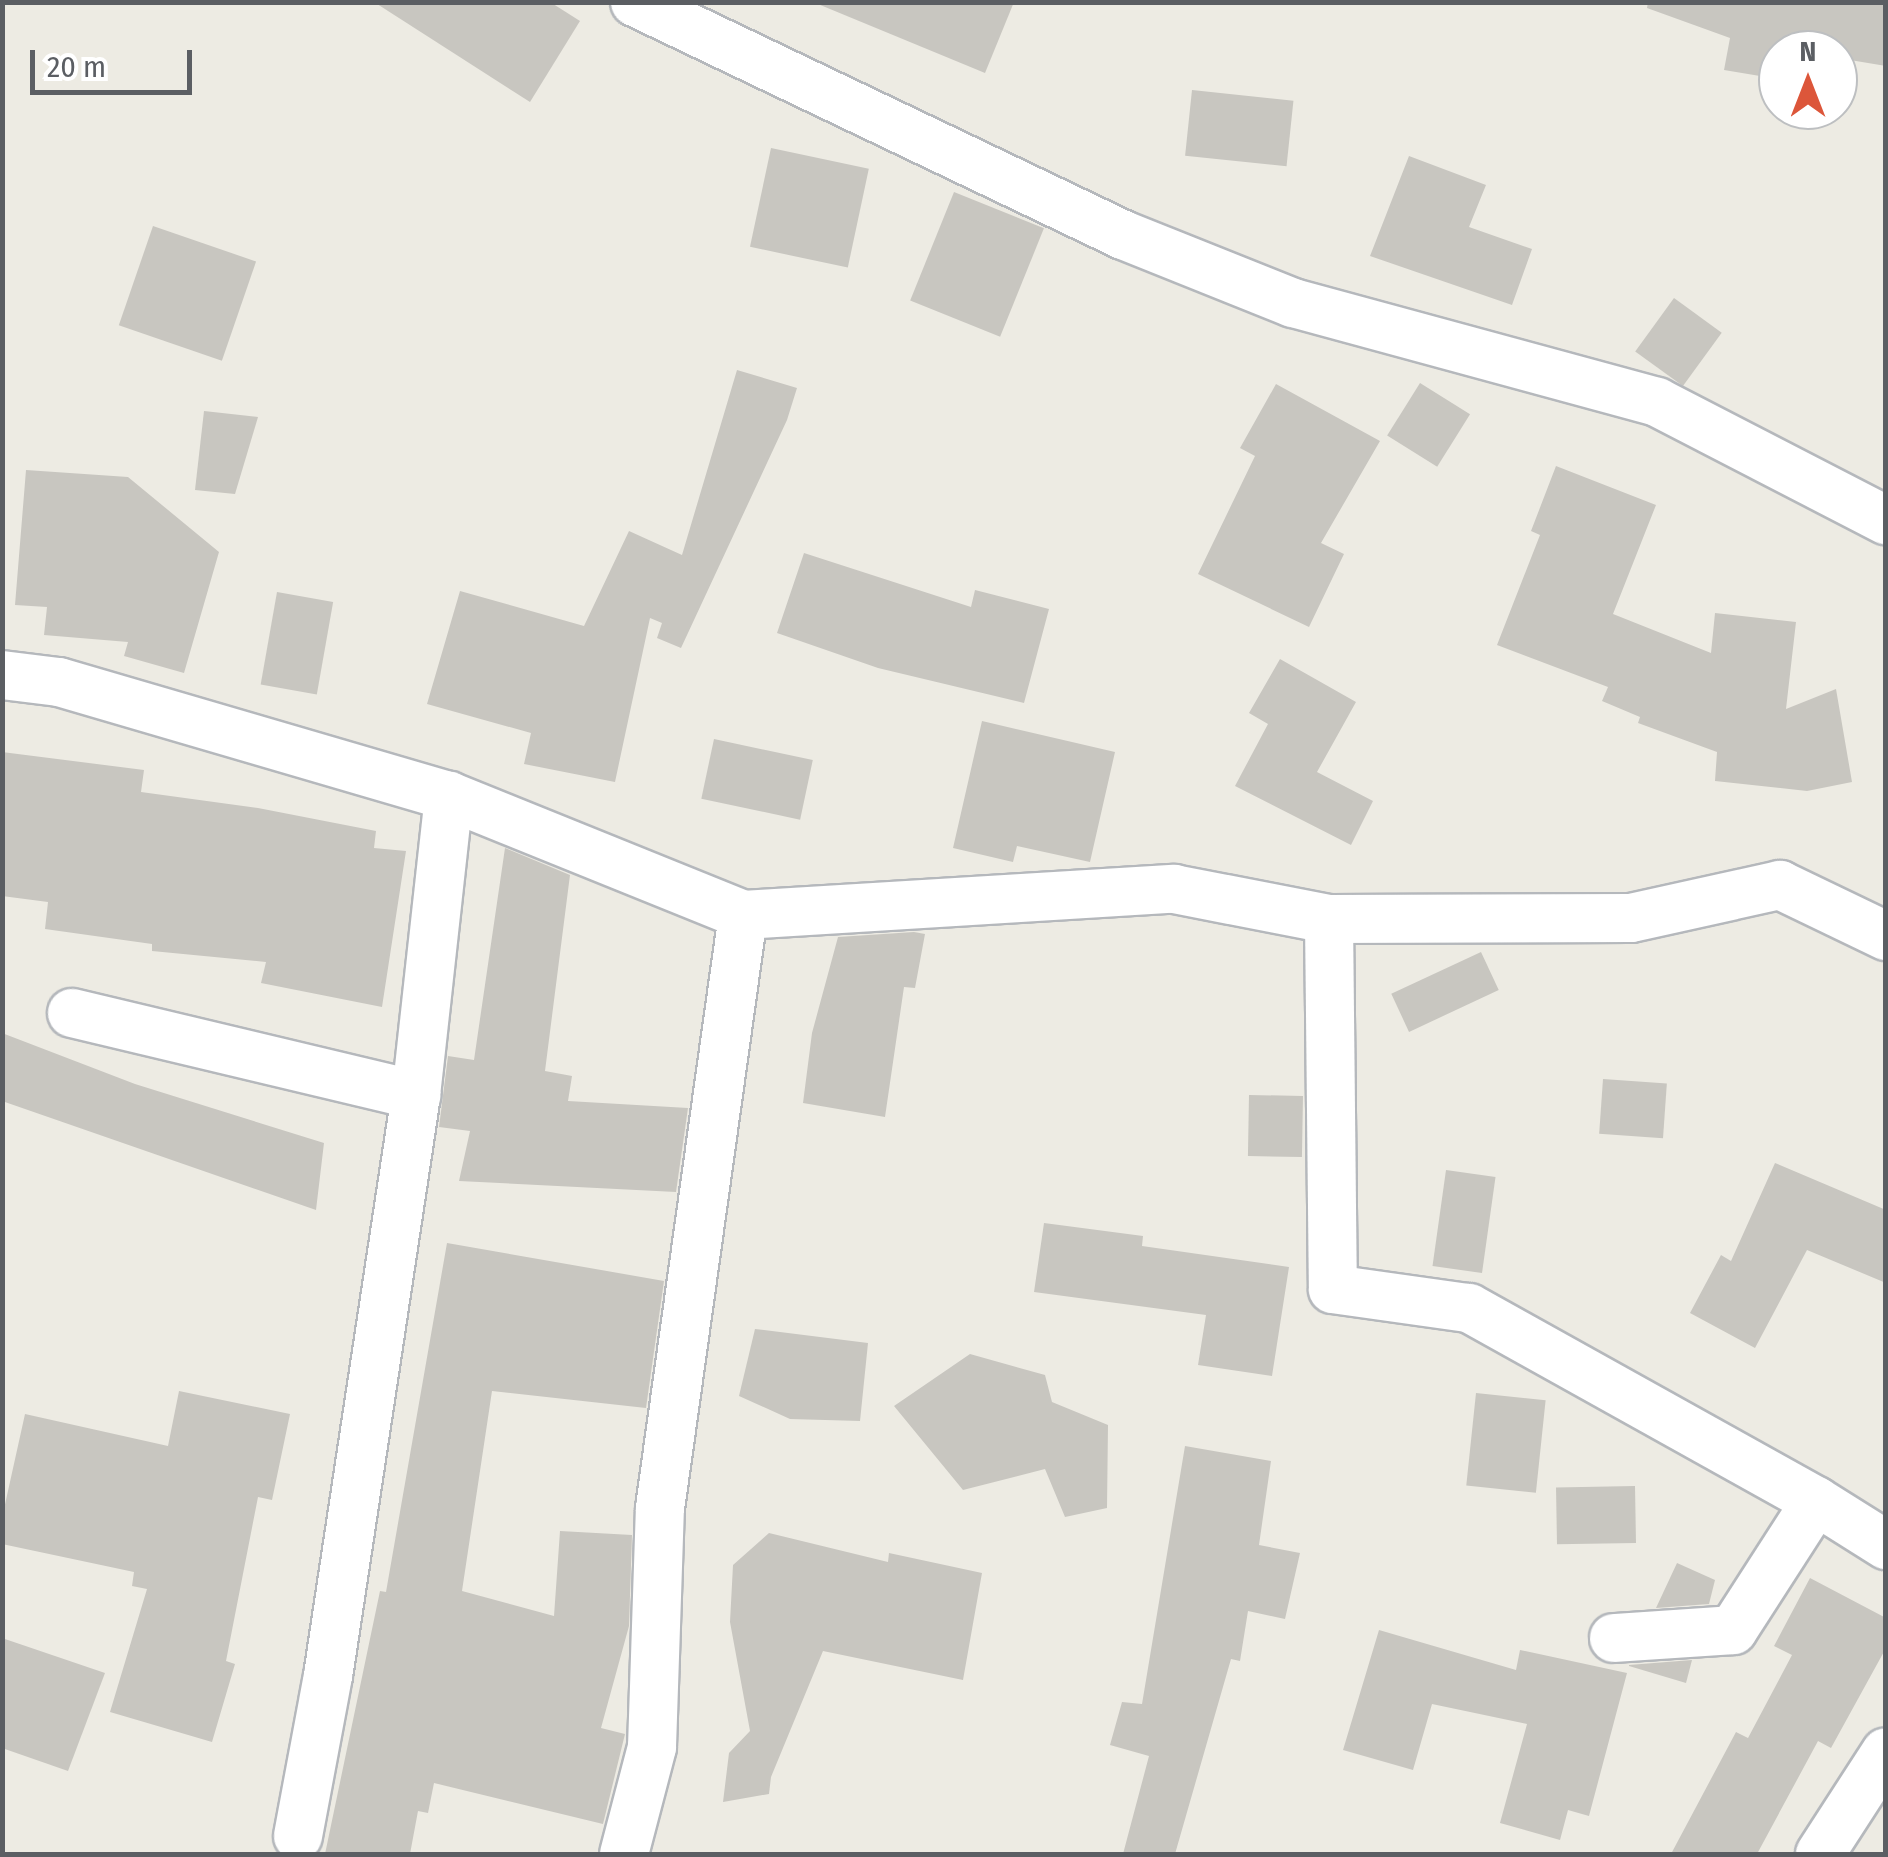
<!DOCTYPE html>
<html>
<head>
<meta charset="utf-8">
<style>
	body { margin:0 }
	#map { position:relative; width:1888px; height:1857px; overflow:hidden; background:#edebe3; font-family:"Fira Sans Condensed",sans-serif }
	div>[style] { position:absolute }
	.building>* { inset:0; background:#c8c6c0; transform-origin:0 0 }
	.roads { filter:drop-shadow(2px 0 #b5b8bc) drop-shadow(-2px 0 #b5b8bc) drop-shadow(0 2px #b5b8bc) drop-shadow(0 -2px #b5b8bc) }
	.minor>* { height:48px; margin:-24px; padding:0 24px; transform-origin:24px; border-radius:24px; background:#fff }
	span { translate:-50% -50%; white-space:nowrap; text-align:center; line-height:1.15; -webkit-text-stroke:10px #fff; paint-order:stroke }
	.frame { position:absolute; inset:0; border:5px solid #5b5e63; pointer-events:none }
	.north { position:absolute; left:1758px; top:30px; width:100px; height:100px; box-sizing:border-box; background:#fff; border:2px solid #bdbfc1; border-radius:50%; rotate:0deg; font-size:28px; font-weight:700; line-height:40px; text-align:center; color:#5b5e63 }
	.north::after { content:''; display:block; margin:auto; width:35px; height:45px; background:#dc563a; clip-path:polygon(50% 0,100% 100%,50% 72%,0 100%) }
	.scale { position:absolute; left:30px; top:50px; width:162px; height:45px; box-sizing:border-box; border:5px solid #5b5e63; border-top:0; padding-left:12px; font-size:30px; line-height:35px; white-space:nowrap; color:#5b5e63; -webkit-text-stroke:8px #fff; paint-order:stroke }
</style>
</head>
<body>
<div id="map">
	<div class="building">
		<div style="clip-path:polygon(374px 2px,550px 2px,580px 21px,530px 102px)"></div>
		<div style="clip-path:polygon(813px 2px,1014px 2px,985px 73px)"></div>
		<div style="clip-path:polygon(1648px 2px,1886px 2px,1886px 66px,1838px 58px,1838px 50px,1778px 49px,1778px 79px,1724px 70px,1730px 38px,1647px 8px)"></div>
		<div style="left:1192px;top:90px;width:102px;height:66px;rotate:6deg"></div>
		<div style="left:771px;top:148px;width:100px;height:101px;rotate:12deg"></div>
		<div style="clip-path:polygon(1409px 156px,1486px 185px,1469px 227px,1532px 249px,1512px 305px,1370px 256px)"></div>
		<div style="left:954px;top:192px;width:97px;height:117px;rotate:22deg"></div>
		<div style="left:153px;top:226px;width:109px;height:105px;rotate:19deg"></div>
		<div style="left:1674px;top:298px;width:59px;height:66px;rotate:36deg"></div>
		<div style="clip-path:polygon(737px 370px,797px 388px,787px 420px,681px 648px,657px 638px,662px 623px,650px 618px,615px 782px,524px 764px,531px 733px,427px 704px,460px 591px,584px 626px,629px 531px,682px 555px)"></div>
		<div style="left:1420px;top:383px;width:59px;height:62px;rotate:32deg"></div>
		<div style="clip-path:polygon(1276px 384px,1380px 441px,1321px 543px,1344px 554px,1309px 627px,1198px 574px,1255px 456px,1240px 448px)"></div>
		<div style="clip-path:polygon(204px 411px,258px 417px,235px 494px,195px 490px)"></div>
		<div style="clip-path:polygon(1556px 466px,1656px 505px,1613px 614px,1711px 653px,1715px 613px,1796px 622px,1786px 709px,1836px 689px,1852px 782px,1807px 791px,1715px 781px,1717px 752px,1638px 723px,1640px 717px,1602px 701px,1608px 687px,1497px 645px,1540px 535px,1531px 531px)"></div>
		<div style="clip-path:polygon(26px 470px,128px 477px,219px 552px,184px 673px,124px 656px,128px 642px,44px 635px,47px 607px,15px 605px)"></div>
		<div style="clip-path:polygon(804px 553px,971px 607px,975px 590px,1049px 609px,1024px 703px,878px 668px,777px 633px)"></div>
		<div style="left:277px;top:592px;width:57px;height:94px;rotate:10deg"></div>
		<div style="clip-path:polygon(1280px 659px,1356px 702px,1317px 772px,1373px 801px,1351px 845px,1235px 786px,1268px 724px,1249px 713px)"></div>
		<div style="clip-path:polygon(982px 721px,1115px 752px,1090px 862px,1017px 846px,1013px 862px,953px 848px)"></div>
		<div style="left:714px;top:739px;width:101px;height:61px;rotate:12deg"></div>
		<div style="clip-path:polygon(2px 752px,144px 770px,141px 792px,258px 808px,376px 831px,374px 848px,406px 851px,382px 1007px,261px 983px,266px 962px,152px 951px,152px 944px,45px 929px,48px 902px,2px 896px)"></div>
		<div style="clip-path:polygon(505px 848px,570px 875px,545px 1071px,572px 1076px,568px 1101px,688px 1108px,676px 1192px,459px 1181px,470px 1131px,439px 1127px,448px 1056px,474px 1060px)"></div>
		<div style="clip-path:polygon(914px 932px,925px 934px,915px 988px,904px 987px,885px 1117px,803px 1103px,812px 1033px,838px 937px)"></div>
		<div style="left:1481px;top:952px;width:42px;height:99px;rotate:65deg"></div>
		<div style="clip-path:polygon(2px 1033px,135px 1084px,324px 1143px,316px 1210px,2px 1101px)"></div>
		<div style="left:1603px;top:1079px;width:64px;height:55px;rotate:4deg"></div>
		<div style="left:1249px;top:1095px;width:54px;height:61px;rotate:1deg"></div>
		<div style="clip-path:polygon(1775px 1163px,1886px 1210px,1886px 1283px,1807px 1250px,1755px 1348px,1690px 1313px,1721px 1255px,1731px 1261px)"></div>
		<div style="left:1446px;top:1170px;width:50px;height:97px;rotate:8deg"></div>
		<div style="clip-path:polygon(1044px 1223px,1143px 1236px,1142px 1246px,1289px 1267px,1272px 1376px,1198px 1365px,1206px 1315px,1034px 1292px)"></div>
		<div style="clip-path:polygon(447px 1243px,664px 1281px,646px 1408px,492px 1391px,462px 1591px,554px 1616px,560px 1531px,632px 1535px,629px 1626px,601px 1728px,625px 1734px,603px 1824px,434px 1783px,428px 1813px,418px 1811px,410px 1854px,325px 1854px,380px 1591px,386px 1592px)"></div>
		<div style="clip-path:polygon(755px 1329px,868px 1343px,860px 1421px,790px 1419px,739px 1396px)"></div>
		<div style="clip-path:polygon(970px 1354px,1045px 1375px,1052px 1402px,1108px 1425px,1107px 1508px,1065px 1517px,1045px 1469px,963px 1490px,894px 1406px)"></div>
		<div style="clip-path:polygon(179px 1391px,290px 1414px,272px 1500px,258px 1497px,226px 1661px,235px 1664px,212px 1742px,110px 1712px,147px 1589px,132px 1586px,134px 1572px,2px 1544px,2px 1518px,25px 1414px,168px 1446px)"></div>
		<div style="left:1476px;top:1393px;width:70px;height:93px;rotate:6deg"></div>
		<div style="clip-path:polygon(1185px 1446px,1271px 1461px,1259px 1545px,1300px 1553px,1285px 1619px,1248px 1611px,1240px 1661px,1231px 1659px,1175px 1854px,1123px 1854px,1149px 1756px,1110px 1745px,1122px 1702px,1142px 1704px)"></div>
		<div style="left:1635px;top:1486px;width:57px;height:79px;rotate:89deg"></div>
		<div style="clip-path:polygon(769px 1533px,888px 1562px,889px 1553px,982px 1573px,963px 1680px,823px 1651px,771px 1777px,769px 1794px,723px 1802px,729px 1753px,750px 1731px,730px 1622px,733px 1565px)"></div>
		<div style="clip-path:polygon(1677px 1563px,1715px 1580px,1709px 1604px,1656px 1608px)"></div>
		<div style="clip-path:polygon(1810px 1578px,1886px 1618px,1886px 1648px,1831px 1748px,1818px 1741px,1757px 1854px,1671px 1854px,1736px 1732px,1748px 1738px,1792px 1655px,1774px 1646px)"></div>
		<div style="clip-path:polygon(1379px 1630px,1516px 1670px,1520px 1650px,1627px 1673px,1589px 1816px,1568px 1810px,1560px 1840px,1500px 1823px,1527px 1724px,1432px 1704px,1413px 1770px,1343px 1750px)"></div>
		<div style="clip-path:polygon(2px 1638px,105px 1673px,68px 1771px,2px 1748px)"></div>
		<div style="clip-path:polygon(1692px 1660px,1686px 1683px,1629px 1666px,1629px 1665px)"></div>
	</div>
	<div class="roads">
		<div class="minor">
			<div style="left:635px;top:2px;width:541px;rotate:25.52deg"></div>
			<div style="left:1123px;top:235px;width:183px;rotate:21.8deg"></div>
			<div style="left:1293px;top:303px;width:377px;rotate:15.2deg"></div>
			<div style="left:1657px;top:402px;width:258px;rotate:27.3deg"></div>
			<div style="left:2px;top:675px;width:57px;rotate:7deg"></div>
			<div style="left:59px;top:682px;width:406px;rotate:16.3deg"></div>
			<div style="left:449px;top:796px;width:317px;rotate:22deg"></div>
			<div style="left:743px;top:915px;width:432px;rotate:-3.5deg"></div>
			<div style="left:1174px;top:889px;width:158px;rotate:11deg"></div>
			<div style="left:1329px;top:919px;width:302px;rotate:-0.2deg"></div>
			<div style="left:1631px;top:918px;width:153px;rotate:-12.5deg"></div>
			<div style="left:1780px;top:885px;width:118px;rotate:25.7deg"></div>
			<div style="left:1329px;top:919px;width:370px;rotate:89.4deg"></div>
			<div style="left:1333px;top:1289px;width:137px;rotate:8deg"></div>
			<div style="left:1469px;top:1308px;width:397px;rotate:29.1deg"></div>
			<div style="left:1816px;top:1501px;width:83px;rotate:32.2deg"></div>
			<div style="left:72px;top:1013px;width:354px;rotate:13.4deg"></div>
			<div style="left:1614px;top:1638px;width:119px;rotate:-3.8deg"></div>
			<div style="left:1733px;top:1630px;width:153px;rotate:-57.2deg"></div>
			<div style="left:298px;top:1836px;width:163px;rotate:-79.4deg"></div>
			<div style="left:328px;top:1676px;width:588px;rotate:-81.39deg"></div>
			<div style="left:416px;top:1095px;width:301px;rotate:-83.7deg"></div>
			<div style="left:624px;top:1854px;width:111px;rotate:-75.3deg"></div>
			<div style="left:652px;top:1747px;width:239px;rotate:-88.1deg"></div>
			<div style="left:660px;top:1508px;width:599px;rotate:-82.03deg"></div>
			<div style="left:1820px;top:1854px;width:121px;rotate:-57.1deg"></div>
		</div>
	</div>
	<div class="frame"></div>
	<div class="north">N</div>
	<div class="scale">20 m</div>
</div>
</body>
</html>
